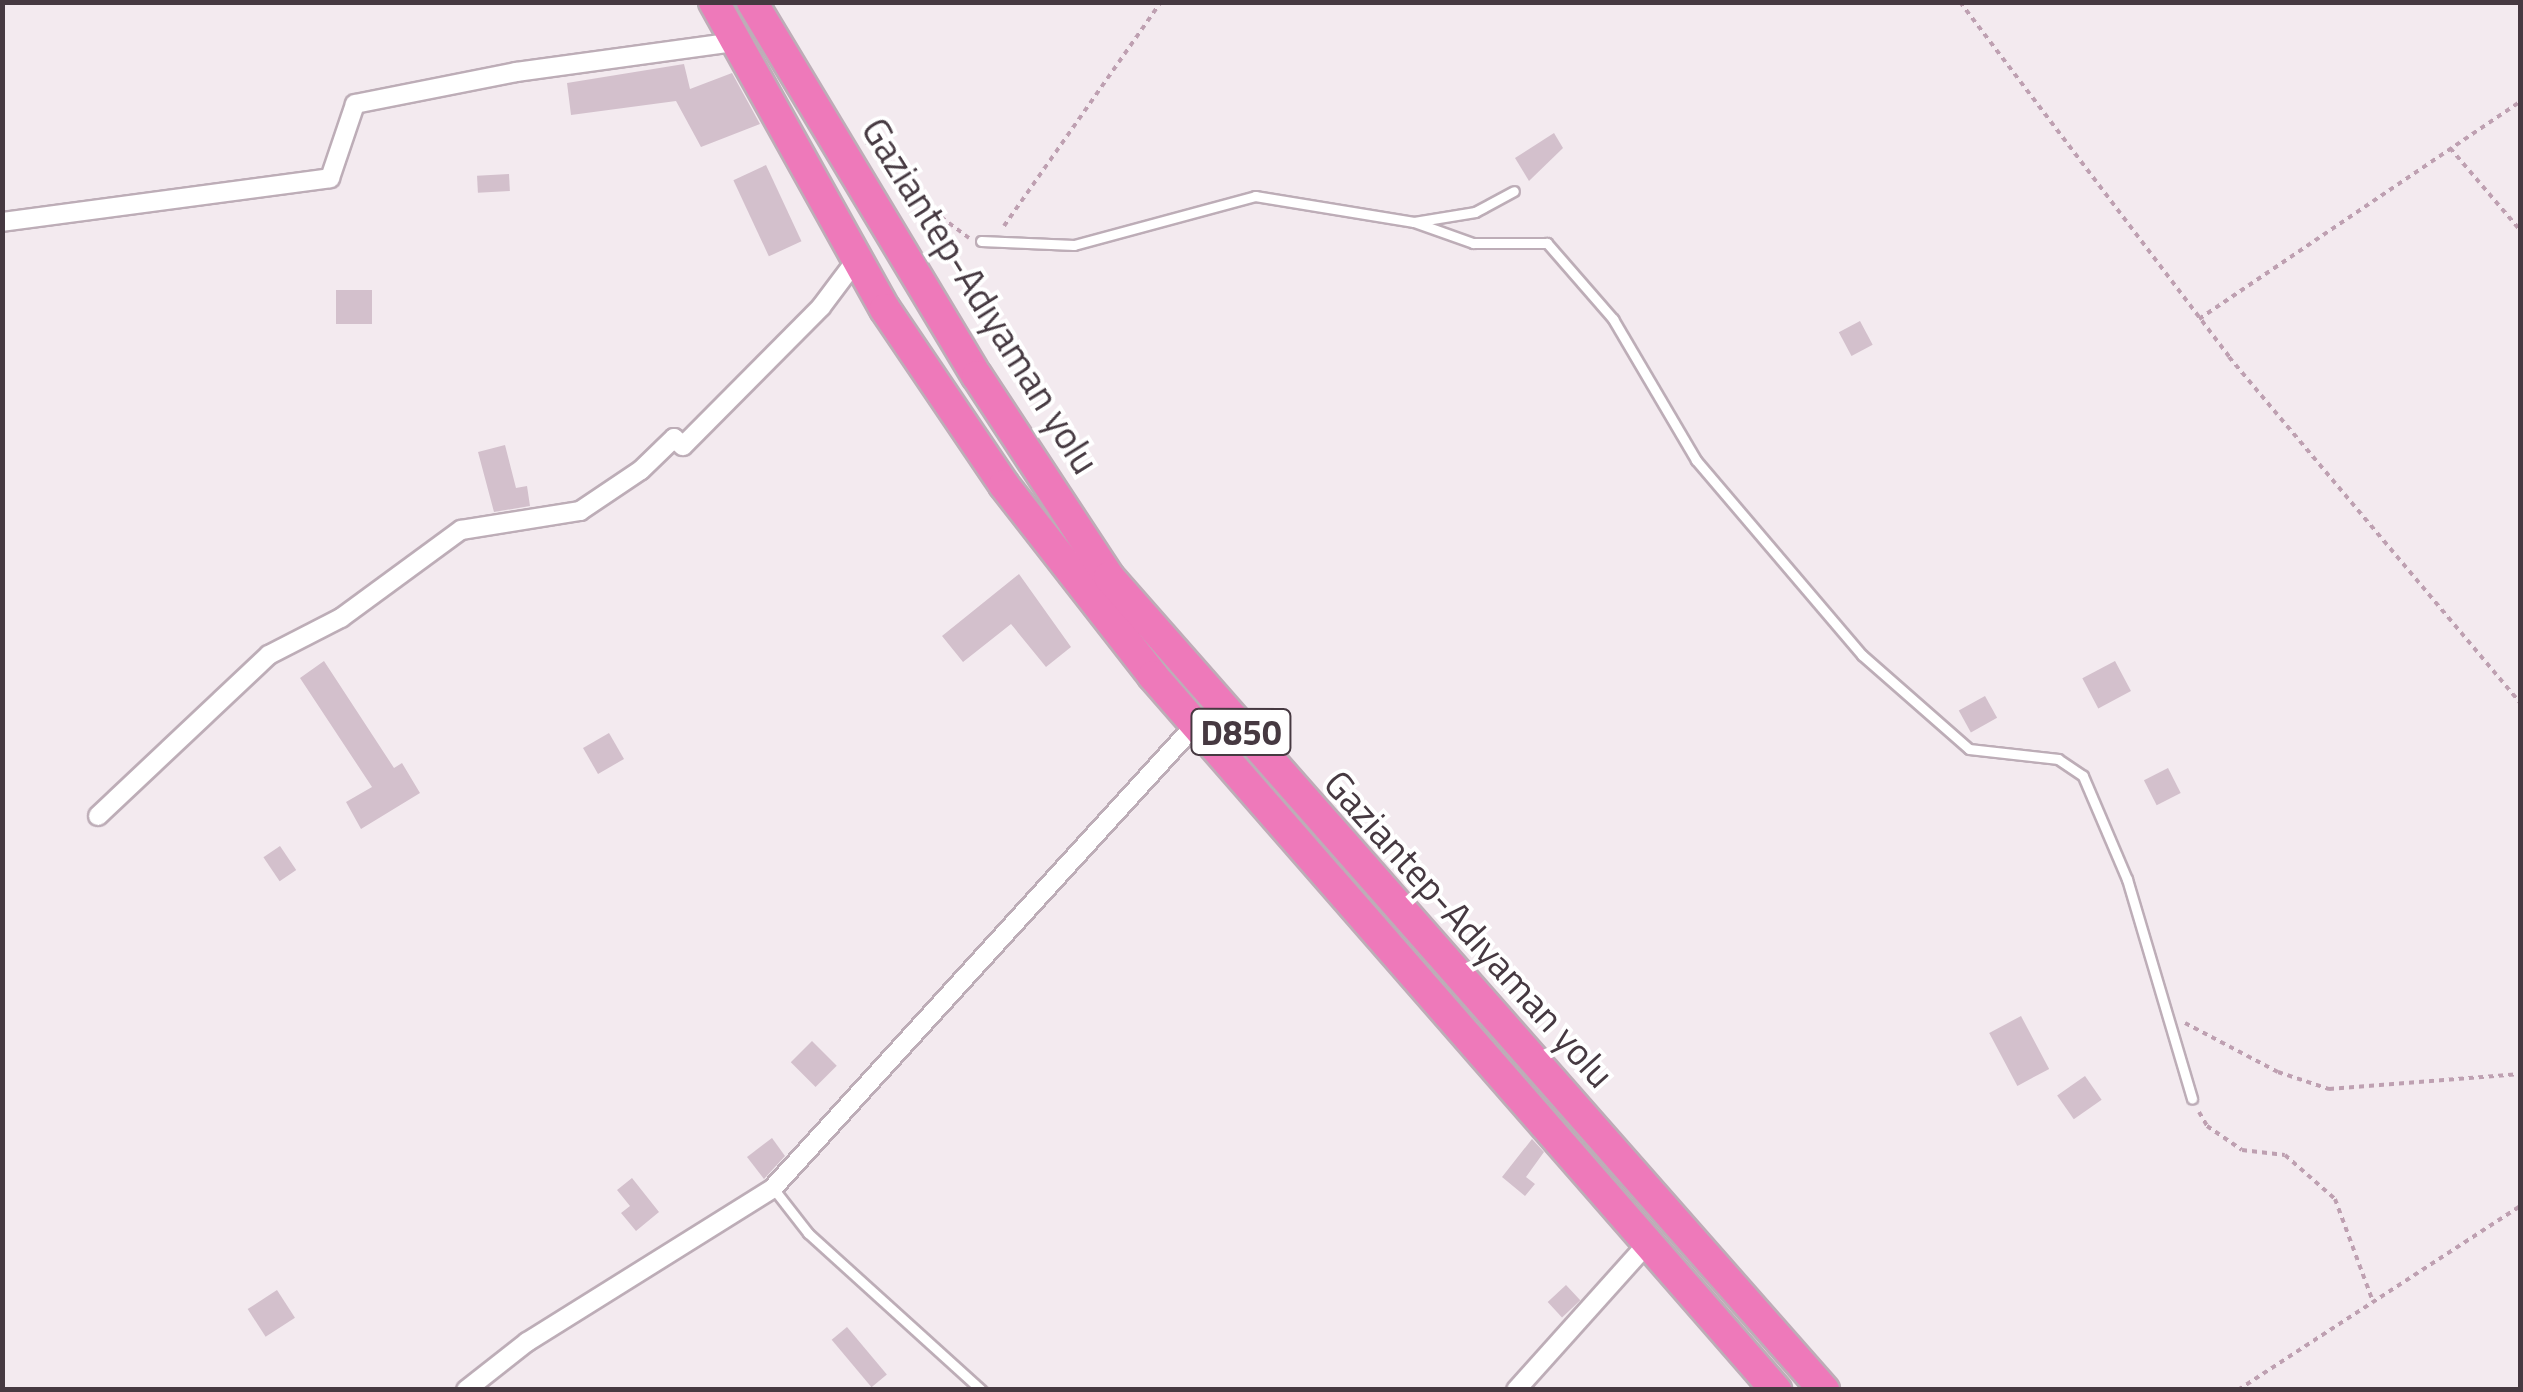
<!DOCTYPE html>
<html>
<head>
<meta charset="utf-8">
<style>
	body { margin:0 }
	#map { position:relative; width:2523px; height:1392px; overflow:hidden; background:#f3eaef; font-family:"Titillium Web",sans-serif }
	div>[style] { position:absolute }
	.building>* { inset:0; background:#d3c0cc; transform-origin:0 0 }
	.path>* { height:4px; margin-top:-2px; transform-origin:0; background:repeating-linear-gradient(90deg,#bea0b1 0 5px,transparent 0 10px) }
	.roads { filter:drop-shadow(2px 0 #bdadb7) drop-shadow(-2px 0 #bdadb7) drop-shadow(0 2px #bdadb7) drop-shadow(0 -2px #bdadb7) }
	.lane>* { height:9px; margin:-4.5px; padding:0 4.5px; transform-origin:4.5px; border-radius:4.5px; background:#fff }
	.street>* { height:18px; margin:-9px; padding:0 9px; transform-origin:9px; border-radius:9px; background:#fff }
	.highway>* { height:30px; margin:-15px; padding:0 15px; transform-origin:15px; border-radius:15px; background:#ee79ba }
	span { translate:-50% -50%; white-space:nowrap; text-align:center; line-height:1.15; -webkit-text-stroke:8px #fff; paint-order:stroke }
	.shield-label span { padding:2px 8px; background:#fff; border:2px solid; border-radius:8px; -webkit-text-stroke-width:0 }
	.shield-label { font-size:35px; color:#463941; font-weight:700 }
	.street-label { font-size:38px; color:#463941 }
	.frame { position:absolute; inset:0; border:5px solid #463941; pointer-events:none }
</style>
</head>
<body>
<div id="map">
	<div class="building">
		<div style="clip-path:polygon(684px 64px,690px 89px,732px 73px,760px 124px,701px 147px,676px 101px,571px 115px,567px 83px)"></div>
		<div style="clip-path:polygon(1554px 133px,1563px 148px,1529px 181px,1515px 158px)"></div>
		<div style="left:766px;top:165px;width:84px;height:36px;rotate:65deg"></div>
		<div style="left:509px;top:174px;width:17px;height:32px;rotate:87deg"></div>
		<div style="left:336px;top:290px;width:36px;height:34px"></div>
		<div style="left:1860px;top:321px;width:27px;height:24px;rotate:62deg"></div>
		<div style="clip-path:polygon(505px 445px,516px 488px,527px 486px,530px 506px,494px 512px,478px 452px)"></div>
		<div style="clip-path:polygon(1019px 574px,1071px 647px,1046px 667px,1011px 624px,963px 662px,942px 636px)"></div>
		<div style="clip-path:polygon(324px 661px,394px 768px,402px 763px,420px 793px,361px 829px,346px 802px,372px 787px,300px 678px)"></div>
		<div style="left:2115px;top:661px;width:34px;height:37px;rotate:62deg"></div>
		<div style="left:1985px;top:696px;width:25px;height:30px;rotate:61deg"></div>
		<div style="left:609px;top:733px;width:30px;height:30px;rotate:60deg"></div>
		<div style="left:2168px;top:768px;width:28px;height:27px;rotate:63deg"></div>
		<div style="left:280px;top:846px;width:29px;height:20px;rotate:56deg"></div>
		<div style="left:2021px;top:1016px;width:60px;height:36px;rotate:62deg"></div>
		<div style="left:812px;top:1041px;width:35px;height:30px;rotate:45deg"></div>
		<div style="left:2085px;top:1076px;width:29px;height:34px;rotate:55deg"></div>
		<div style="clip-path:polygon(772px 1138px,785px 1156px,764px 1179px,747px 1157px)"></div>
		<div style="clip-path:polygon(1532px 1139px,1544px 1152px,1526px 1177px,1535px 1184px,1525px 1196px,1502px 1177px)"></div>
		<div style="clip-path:polygon(632px 1178px,659px 1212px,636px 1231px,621px 1213px,630px 1206px,617px 1190px)"></div>
		<div style="left:1566px;top:1285px;width:21px;height:25px;rotate:47deg"></div>
		<div style="left:277px;top:1290px;width:33px;height:35px;rotate:57deg"></div>
		<div style="left:847px;top:1327px;width:62px;height:20px;rotate:50deg"></div>
	</div>
	<div class="path">
		<div style="left:1960px;top:2px;width:445px;rotate:52.8deg"></div>
		<div style="left:2229px;top:357px;width:452px;rotate:49.9deg"></div>
		<div style="left:865px;top:143px;width:9px"></div>
		<div style="left:874px;top:143px;width:90px;rotate:49.1deg"></div>
		<div style="left:933px;top:211px;width:45px;rotate:36.9deg"></div>
		<div style="left:2450px;top:148px;width:108px;rotate:49.5deg"></div>
		<div style="left:1004px;top:226px;width:274px;rotate:-55deg"></div>
		<div style="left:2199px;top:319px;width:387px;rotate:-34.1deg"></div>
		<div style="left:2185px;top:1023px;width:105px;rotate:27.8deg"></div>
		<div style="left:2278px;top:1072px;width:54px;rotate:18.4deg"></div>
		<div style="left:2329px;top:1089px;width:192px;rotate:-4.5deg"></div>
		<div style="left:2199px;top:1112px;width:16px;rotate:60deg"></div>
		<div style="left:2207px;top:1126px;width:42px;rotate:34.4deg"></div>
		<div style="left:2242px;top:1150px;width:43px;rotate:6.6deg"></div>
		<div style="left:2285px;top:1155px;width:67px;rotate:41.3deg"></div>
		<div style="left:2335px;top:1199px;width:110px;rotate:69.7deg"></div>
		<div style="left:2238px;top:1390px;width:337px;rotate:-33.1deg"></div>
	</div>
	<div class="roads">
		<div class="lane">
			<div style="left:1414px;top:222px;width:63px;rotate:19.6deg"></div>
			<div style="left:1473px;top:243px;width:74px"></div>
			<div style="left:1547px;top:243px;width:101px;rotate:49deg"></div>
			<div style="left:1613px;top:319px;width:164px;rotate:59.5deg"></div>
			<div style="left:1696px;top:460px;width:256px;rotate:49.6deg"></div>
			<div style="left:1862px;top:655px;width:142px;rotate:41.3deg"></div>
			<div style="left:1969px;top:749px;width:90px;rotate:6.4deg"></div>
			<div style="left:2058px;top:759px;width:30px;rotate:34deg"></div>
			<div style="left:2083px;top:776px;width:112px;rotate:66.9deg"></div>
			<div style="left:2127px;top:879px;width:229px;rotate:73.5deg"></div>
			<div style="left:981px;top:241px;width:93px;rotate:2.5deg"></div>
			<div style="left:1074px;top:245px;width:188px;rotate:-15.1deg"></div>
			<div style="left:1255px;top:196px;width:161px;rotate:9.3deg"></div>
			<div style="left:1414px;top:222px;width:62px;rotate:-9.3deg"></div>
			<div style="left:1475px;top:212px;width:44px;rotate:-28.3deg"></div>
			<div style="left:773px;top:1188px;width:57px;rotate:52.1deg"></div>
			<div style="left:808px;top:1233px;width:234px;rotate:42.2deg"></div>
		</div>
		<div class="street">
			<div style="left:2px;top:222px;width:331px;rotate:-7.6deg"></div>
			<div style="left:330px;top:178px;width:78px;rotate:-71.3deg"></div>
			<div style="left:355px;top:104px;width:164px;rotate:-11.2deg"></div>
			<div style="left:516px;top:72px;width:220px;rotate:-7.8deg"></div>
			<div style="left:98px;top:816px;width:235px;rotate:-43.3deg"></div>
			<div style="left:269px;top:655px;width:81px;rotate:-27.2deg"></div>
			<div style="left:341px;top:618px;width:149px;rotate:-36.3deg"></div>
			<div style="left:461px;top:530px;width:121px;rotate:-9.1deg"></div>
			<div style="left:580px;top:511px;width:73px;rotate:-33.9deg"></div>
			<div style="left:641px;top:470px;width:46px;rotate:-44.1deg"></div>
			<div style="left:674px;top:438px;width:12px;rotate:42deg"></div>
			<div style="left:683px;top:446px;width:196px;rotate:-45.2deg"></div>
			<div style="left:821px;top:307px;width:60px;rotate:-53.1deg"></div>
			<div style="left:466px;top:1390px;width:78px;rotate:-38.2deg"></div>
			<div style="left:527px;top:1342px;width:290px;rotate:-32deg"></div>
			<div style="left:773px;top:1188px;width:626px;rotate:-47.65deg"></div>
			<div style="left:1516px;top:1390px;width:196px;rotate:-48.1deg"></div>
		</div>
		<div class="highway">
			<div style="left:714px;top:2px;width:351px;rotate:60.9deg"></div>
			<div style="left:885px;top:309px;width:212px;rotate:55.9deg"></div>
			<div style="left:1004px;top:485px;width:242px;rotate:52deg"></div>
			<div style="left:1153px;top:676px;width:948px;rotate:48.89deg"></div>
			<div style="left:752px;top:2px;width:436px;rotate:59deg"></div>
			<div style="left:977px;top:376px;width:240px;rotate:56.7deg"></div>
			<div style="left:1109px;top:577px;width:1083px;rotate:48.67deg"></div>
		</div>
	</div>
	<div class="shield-label">
		<span style="left:1241px;top:732px">D850</span>
	</div>
	<div class="street-label">
		<span style="left:980px;top:296px;rotate:58deg">Gaziantep-Adıyaman yolu</span>
		<span style="left:1469px;top:929px;rotate:48deg">Gaziantep-Adıyaman yolu</span>
	</div>
	<div class="frame"></div>
</div>
</body>
</html>
